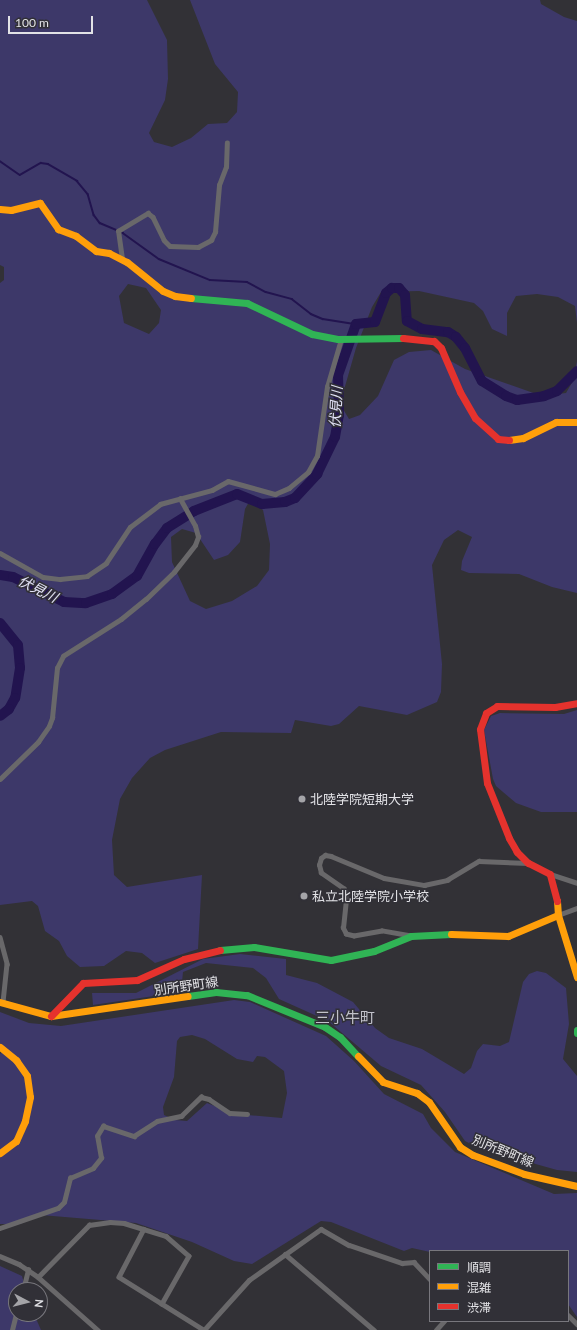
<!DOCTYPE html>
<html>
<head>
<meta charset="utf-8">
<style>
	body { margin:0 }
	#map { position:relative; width:577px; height:1330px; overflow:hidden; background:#323136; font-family:Lato,"Noto Sans JP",sans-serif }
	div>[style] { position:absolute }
	.green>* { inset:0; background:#3d3869 }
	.stream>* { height:1.5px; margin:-0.75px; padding:0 0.75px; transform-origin:0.75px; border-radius:0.75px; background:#22144f }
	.river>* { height:10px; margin:-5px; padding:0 5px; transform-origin:5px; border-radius:5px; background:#22144f }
	.street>* { height:4.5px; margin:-2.25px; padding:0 2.25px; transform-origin:2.25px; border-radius:2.25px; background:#69686a }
	.fast>* { height:7px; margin:-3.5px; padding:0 3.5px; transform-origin:3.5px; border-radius:3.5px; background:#30b455 }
	.slow>* { height:7px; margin:-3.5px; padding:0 3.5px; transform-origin:3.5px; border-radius:3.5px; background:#ff9f0a }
	.jam>* { height:7px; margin:-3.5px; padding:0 3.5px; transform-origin:3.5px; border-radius:3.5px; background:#e5322d }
	.dots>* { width:11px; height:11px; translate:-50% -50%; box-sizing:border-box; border:2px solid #313037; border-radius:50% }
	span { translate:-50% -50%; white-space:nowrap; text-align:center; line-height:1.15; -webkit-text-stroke:3px #313037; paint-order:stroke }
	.poi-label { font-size:13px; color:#e2e2e6 }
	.left { translate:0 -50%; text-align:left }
	.street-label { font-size:13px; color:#e2e2e6 }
	.water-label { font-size:14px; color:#e1e1f6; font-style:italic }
	.quarter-label { font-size:15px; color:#c1c1ca }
	.legend { position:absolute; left:429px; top:1250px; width:140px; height:72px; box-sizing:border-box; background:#313037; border:1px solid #78777d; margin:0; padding:5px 7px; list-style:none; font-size:12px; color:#e2e2e6 }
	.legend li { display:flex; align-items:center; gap:8px; height:20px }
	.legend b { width:20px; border:1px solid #78777d }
	.north { position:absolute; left:8px; top:1282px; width:40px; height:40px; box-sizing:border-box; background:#313037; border:1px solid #78777d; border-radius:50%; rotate:97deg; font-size:11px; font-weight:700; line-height:16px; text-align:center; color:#e2e2e6 }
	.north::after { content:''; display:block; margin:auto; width:14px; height:18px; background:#a4a4a8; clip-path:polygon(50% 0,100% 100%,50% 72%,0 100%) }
	.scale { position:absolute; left:8px; top:16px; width:85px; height:18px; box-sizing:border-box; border:2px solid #e2e2e6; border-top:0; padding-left:5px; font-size:12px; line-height:14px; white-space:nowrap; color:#e2e2e6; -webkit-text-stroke:3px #313037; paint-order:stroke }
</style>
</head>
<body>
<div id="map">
	<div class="green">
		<div style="clip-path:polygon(evenodd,0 0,147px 0,167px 40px,168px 79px,165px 100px,149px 133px,154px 142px,172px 147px,191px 138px,208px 124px,227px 123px,237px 112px,238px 92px,215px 64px,190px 0,540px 0,541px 4px,564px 17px,577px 21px,577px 323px,575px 306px,558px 297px,537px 294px,516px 296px,507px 313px,507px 336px,492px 329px,483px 311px,474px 303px,419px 291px,381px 292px,372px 307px,356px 348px,340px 404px,349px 419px,360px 415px,378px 396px,394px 360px,409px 352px,431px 350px,465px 369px,542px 396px,566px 393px,574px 379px,577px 361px,577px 593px,552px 587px,519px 574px,469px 573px,461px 570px,462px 561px,472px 537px,458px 530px,444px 540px,432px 565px,442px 664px,441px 692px,437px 702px,407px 715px,359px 706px,339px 724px,331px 726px,295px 720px,291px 733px,221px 732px,165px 750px,150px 758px,132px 778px,120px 799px,112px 840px,114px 875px,127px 887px,202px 875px,198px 949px,155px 963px,142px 953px,126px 951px,104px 966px,80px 967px,67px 956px,59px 941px,45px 931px,38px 906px,32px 901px,0 905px,0 283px,4px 280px,4px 267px,0 265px,0 0,128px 284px,146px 288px,161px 310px,159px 323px,149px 334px,124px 323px,119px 296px,128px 284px,0 0,249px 502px,263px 510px,270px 544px,269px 570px,257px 586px,232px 601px,206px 609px,190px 601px,172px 562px,171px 537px,182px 529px,196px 533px,214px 560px,228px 555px,240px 542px,245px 509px,249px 502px)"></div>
		<div style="clip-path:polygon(577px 710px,577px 812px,541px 812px,516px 803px,496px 786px,493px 779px,484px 730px,491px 716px,500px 713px,564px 714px)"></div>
		<div style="clip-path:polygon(240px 954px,286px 959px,286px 975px,317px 983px,353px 1002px,375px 1028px,389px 1038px,422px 1049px,464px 1074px,471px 1068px,477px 1051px,483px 1044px,500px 1046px,509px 1042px,523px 982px,529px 974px,537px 971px,546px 973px,566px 988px,569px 1024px,563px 1059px,577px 1076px,577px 1172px,557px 1170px,479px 1148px,465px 1141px,445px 1112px,421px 1085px,381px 1066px,328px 1021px,279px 999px,266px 978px,253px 968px,206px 963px,183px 972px,181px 992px,93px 1005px,92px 993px,136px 993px,203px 959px)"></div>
		<div style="clip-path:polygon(evenodd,234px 1000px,250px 1002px,326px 1036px,354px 1061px,384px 1094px,423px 1114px,431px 1128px,455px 1152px,554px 1194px,577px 1193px,577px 1317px,568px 1304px,568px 1251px,430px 1252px,412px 1248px,404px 1251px,331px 1222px,321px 1221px,252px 1264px,234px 1261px,192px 1242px,136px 1223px,41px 1215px,20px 1224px,0 1224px,0 1054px,4px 1050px,0 1043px,0 1012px,29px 1023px,61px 1026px,234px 1000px,192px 1035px,205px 1039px,237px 1059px,253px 1062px,257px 1056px,265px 1057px,284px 1071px,287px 1093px,282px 1118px,235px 1114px,207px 1103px,187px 1121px,175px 1120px,164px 1115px,163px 1107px,174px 1077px,177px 1041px,180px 1037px,192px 1035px)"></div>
		<div style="clip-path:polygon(0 1266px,22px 1276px,26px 1290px,16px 1290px,16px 1314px,34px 1314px,41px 1330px,0 1330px)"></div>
	</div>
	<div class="stream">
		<div style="left:0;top:161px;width:24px;rotate:35deg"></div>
		<div style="left:20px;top:175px;width:24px;rotate:-30deg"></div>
		<div style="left:41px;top:163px;width:7px;rotate:8deg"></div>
		<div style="left:48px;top:164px;width:34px;rotate:30deg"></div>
		<div style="left:77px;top:181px;width:17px;rotate:50deg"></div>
		<div style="left:88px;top:194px;width:22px;rotate:74deg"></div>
		<div style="left:94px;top:215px;width:10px;rotate:53deg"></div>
		<div style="left:100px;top:223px;width:25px;rotate:23deg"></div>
		<div style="left:123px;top:233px;width:44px;rotate:35.8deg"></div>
		<div style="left:159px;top:259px;width:55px;rotate:22.4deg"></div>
		<div style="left:210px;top:280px;width:37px;rotate:3deg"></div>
		<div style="left:247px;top:282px;width:21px;rotate:28deg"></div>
		<div style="left:266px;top:292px;width:27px;rotate:15deg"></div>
		<div style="left:292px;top:299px;width:24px;rotate:38deg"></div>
		<div style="left:311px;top:314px;width:13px;rotate:23deg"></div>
		<div style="left:323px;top:319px;width:33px;rotate:9deg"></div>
	</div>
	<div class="river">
		<div style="left:0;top:575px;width:13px;rotate:9deg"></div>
		<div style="left:13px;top:577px;width:57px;rotate:26.1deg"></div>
		<div style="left:64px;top:602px;width:22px;rotate:3deg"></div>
		<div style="left:86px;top:603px;width:28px;rotate:-19deg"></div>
		<div style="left:112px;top:594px;width:31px;rotate:-36deg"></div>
		<div style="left:137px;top:576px;width:37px;rotate:-61deg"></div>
		<div style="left:155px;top:544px;width:20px;rotate:-53deg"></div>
		<div style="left:167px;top:528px;width:32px;rotate:-32deg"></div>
		<div style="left:194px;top:511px;width:46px;rotate:-21.6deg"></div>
		<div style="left:237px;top:494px;width:27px;rotate:22deg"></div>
		<div style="left:262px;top:504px;width:23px;rotate:-5deg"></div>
		<div style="left:285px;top:502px;width:11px;rotate:-22deg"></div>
		<div style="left:295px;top:498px;width:33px;rotate:-47deg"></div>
		<div style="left:317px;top:474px;width:41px;rotate:-64.1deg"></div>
		<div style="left:335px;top:437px;width:22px;rotate:-80deg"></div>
		<div style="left:339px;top:415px;width:40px;rotate:-91.4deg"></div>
		<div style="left:338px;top:375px;width:54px;rotate:-70.6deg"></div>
		<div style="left:356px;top:324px;width:19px;rotate:-6deg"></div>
		<div style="left:375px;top:322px;width:31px;rotate:-69deg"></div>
		<div style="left:386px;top:293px;width:8px;rotate:-40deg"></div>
		<div style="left:392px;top:288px;width:7px"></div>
		<div style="left:399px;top:288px;width:9px;rotate:49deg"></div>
		<div style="left:405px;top:295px;width:26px;rotate:86deg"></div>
		<div style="left:407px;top:321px;width:17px;rotate:28deg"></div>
		<div style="left:422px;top:329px;width:26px;rotate:7deg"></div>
		<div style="left:448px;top:332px;width:9px;rotate:32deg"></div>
		<div style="left:456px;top:337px;width:14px;rotate:51deg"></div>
		<div style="left:465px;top:348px;width:37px;rotate:63deg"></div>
		<div style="left:482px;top:381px;width:28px;rotate:32deg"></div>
		<div style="left:506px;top:396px;width:12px;rotate:20deg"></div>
		<div style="left:517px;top:400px;width:27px;rotate:-8deg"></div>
		<div style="left:544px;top:396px;width:14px;rotate:-21deg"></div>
		<div style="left:557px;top:391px;width:28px;rotate:-45deg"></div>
		<div style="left:0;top:623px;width:28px;rotate:51deg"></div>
		<div style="left:18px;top:645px;width:23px;rotate:85deg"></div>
		<div style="left:20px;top:668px;width:30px;rotate:99deg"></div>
		<div style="left:15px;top:698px;width:13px;rotate:119deg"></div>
		<div style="left:9px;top:709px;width:11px;rotate:142deg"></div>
	</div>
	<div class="street">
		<div style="left:122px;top:259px;width:28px;rotate:-98deg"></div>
		<div style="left:118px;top:231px;width:35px;rotate:-31deg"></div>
		<div style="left:148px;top:213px;width:6px;rotate:39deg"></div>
		<div style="left:153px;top:217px;width:25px;rotate:64deg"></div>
		<div style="left:164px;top:240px;width:8px;rotate:45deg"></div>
		<div style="left:170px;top:246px;width:28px;rotate:2deg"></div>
		<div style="left:198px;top:247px;width:15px;rotate:-28deg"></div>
		<div style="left:211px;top:240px;width:9px;rotate:-63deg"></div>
		<div style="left:215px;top:232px;width:47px;rotate:-85.1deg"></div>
		<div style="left:219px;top:185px;width:19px;rotate:-69deg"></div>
		<div style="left:226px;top:167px;width:24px;rotate:-88deg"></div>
		<div style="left:0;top:553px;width:49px;rotate:29.2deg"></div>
		<div style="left:43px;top:577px;width:17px;rotate:7deg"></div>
		<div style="left:60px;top:579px;width:27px;rotate:-6deg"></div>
		<div style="left:87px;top:576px;width:23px;rotate:-34deg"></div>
		<div style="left:106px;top:563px;width:43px;rotate:-56.3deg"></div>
		<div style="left:130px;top:527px;width:38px;rotate:-37deg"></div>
		<div style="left:160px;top:504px;width:54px;rotate:-15.1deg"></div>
		<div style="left:212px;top:490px;width:18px;rotate:-29deg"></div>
		<div style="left:228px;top:481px;width:49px;rotate:15.5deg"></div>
		<div style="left:275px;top:494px;width:15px;rotate:-23deg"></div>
		<div style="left:289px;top:488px;width:25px;rotate:-40deg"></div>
		<div style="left:308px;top:472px;width:18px;rotate:-61deg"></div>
		<div style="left:317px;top:456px;width:70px;rotate:-81.8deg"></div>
		<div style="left:327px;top:387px;width:50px;rotate:-73.7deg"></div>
		<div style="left:0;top:779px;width:53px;rotate:-44.2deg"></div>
		<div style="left:38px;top:742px;width:19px;rotate:-55deg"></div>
		<div style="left:49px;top:726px;width:9px;rotate:-69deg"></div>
		<div style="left:52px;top:718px;width:50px;rotate:-84.3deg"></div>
		<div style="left:57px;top:668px;width:13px;rotate:-63deg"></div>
		<div style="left:63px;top:656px;width:69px;rotate:-32.5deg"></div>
		<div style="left:121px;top:619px;width:32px;rotate:-39deg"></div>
		<div style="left:146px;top:599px;width:39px;rotate:-44deg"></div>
		<div style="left:174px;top:572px;width:34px;rotate:-52deg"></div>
		<div style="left:195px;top:545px;width:9px;rotate:-69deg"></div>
		<div style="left:198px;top:537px;width:11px;rotate:-105deg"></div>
		<div style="left:195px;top:526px;width:31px;rotate:-119deg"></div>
		<div style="left:550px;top:874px;width:28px;rotate:18deg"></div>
		<div style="left:558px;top:915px;width:20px;rotate:-20deg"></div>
		<div style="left:411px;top:936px;width:29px;rotate:-170deg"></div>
		<div style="left:382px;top:931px;width:28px;rotate:170deg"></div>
		<div style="left:354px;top:936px;width:8px;rotate:-166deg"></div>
		<div style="left:346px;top:934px;width:7px;rotate:-117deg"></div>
		<div style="left:343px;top:928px;width:31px;rotate:-84deg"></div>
		<div style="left:346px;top:897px;width:8px;rotate:-104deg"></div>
		<div style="left:344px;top:889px;width:28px;rotate:-145deg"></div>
		<div style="left:321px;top:873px;width:8px;rotate:-104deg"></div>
		<div style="left:319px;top:865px;width:7px;rotate:-74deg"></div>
		<div style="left:321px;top:858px;width:5px;rotate:-37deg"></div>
		<div style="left:325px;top:855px;width:6px;rotate:9deg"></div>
		<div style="left:331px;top:856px;width:57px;rotate:22.5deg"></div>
		<div style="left:384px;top:878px;width:41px;rotate:9.9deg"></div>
		<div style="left:424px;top:885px;width:24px;rotate:-12deg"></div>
		<div style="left:447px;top:880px;width:37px;rotate:-31deg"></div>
		<div style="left:479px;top:861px;width:49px;rotate:2.3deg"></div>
		<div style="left:0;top:937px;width:28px;rotate:75deg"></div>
		<div style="left:7px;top:964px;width:39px;rotate:96deg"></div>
		<div style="left:0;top:1228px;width:61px;rotate:-19deg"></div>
		<div style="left:58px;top:1208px;width:8px;rotate:-45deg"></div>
		<div style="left:64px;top:1202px;width:25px;rotate:-76deg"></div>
		<div style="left:70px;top:1178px;width:25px;rotate:-23deg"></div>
		<div style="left:93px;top:1168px;width:13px;rotate:-51deg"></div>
		<div style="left:101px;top:1158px;width:22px;rotate:-100deg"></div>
		<div style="left:97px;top:1136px;width:12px;rotate:-59deg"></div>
		<div style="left:103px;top:1126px;width:33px;rotate:18deg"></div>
		<div style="left:134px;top:1136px;width:27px;rotate:-33deg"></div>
		<div style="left:157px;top:1121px;width:25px;rotate:-12deg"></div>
		<div style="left:181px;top:1116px;width:28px;rotate:-44deg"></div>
		<div style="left:201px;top:1097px;width:8px;rotate:14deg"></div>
		<div style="left:209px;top:1099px;width:25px;rotate:34deg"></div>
		<div style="left:230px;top:1113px;width:17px;rotate:3deg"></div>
		<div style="left:144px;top:1229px;width:54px;rotate:117.5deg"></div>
		<div style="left:119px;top:1277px;width:100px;rotate:31.9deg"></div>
		<div style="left:285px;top:1254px;width:117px;rotate:40.5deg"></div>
		<div style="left:0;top:1256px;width:21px;rotate:23deg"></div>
		<div style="left:19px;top:1264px;width:23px;rotate:34deg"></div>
		<div style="left:38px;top:1277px;width:80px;rotate:41.5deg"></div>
		<div style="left:38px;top:1277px;width:73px;rotate:-45.6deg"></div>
		<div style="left:89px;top:1225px;width:21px;rotate:-8deg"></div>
		<div style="left:110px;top:1222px;width:14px;rotate:4deg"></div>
		<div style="left:124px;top:1223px;width:44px;rotate:17.2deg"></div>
		<div style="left:166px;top:1236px;width:30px;rotate:41deg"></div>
		<div style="left:189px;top:1256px;width:55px;rotate:119.4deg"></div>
		<div style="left:23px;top:1290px;width:21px;rotate:-76deg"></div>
		<div style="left:568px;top:1315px;width:13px;rotate:45deg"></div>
		<div style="left:12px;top:1330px;width:16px;rotate:-76deg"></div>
		<div style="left:204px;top:1330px;width:67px;rotate:-48deg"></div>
		<div style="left:249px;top:1280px;width:88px;rotate:-35.3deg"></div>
		<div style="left:321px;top:1229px;width:32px;rotate:30deg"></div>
		<div style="left:349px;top:1245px;width:56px;rotate:18.8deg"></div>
		<div style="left:402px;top:1263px;width:12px;rotate:-5deg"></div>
		<div style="left:414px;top:1262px;width:23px;rotate:47deg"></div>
		<div style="left:436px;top:1330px;width:12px;rotate:-48deg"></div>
	</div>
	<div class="fast">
		<div style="left:191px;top:298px;width:56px;rotate:5.1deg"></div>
		<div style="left:247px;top:303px;width:72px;rotate:25.5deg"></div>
		<div style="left:312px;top:334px;width:26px;rotate:11deg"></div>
		<div style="left:338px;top:339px;width:65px;rotate:-0.9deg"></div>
		<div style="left:220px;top:950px;width:34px;rotate:-5deg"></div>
		<div style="left:254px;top:947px;width:78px;rotate:9.6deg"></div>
		<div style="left:331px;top:960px;width:44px;rotate:-11.8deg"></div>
		<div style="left:374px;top:951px;width:40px;rotate:-22deg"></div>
		<div style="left:411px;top:936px;width:40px;rotate:-2.9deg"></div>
		<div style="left:188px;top:996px;width:28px;rotate:-8deg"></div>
		<div style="left:216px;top:992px;width:31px;rotate:6deg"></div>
		<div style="left:247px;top:995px;width:84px;rotate:22.3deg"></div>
		<div style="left:325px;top:1027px;width:18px;rotate:34deg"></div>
		<div style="left:340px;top:1037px;width:26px;rotate:47deg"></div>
		<div style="left:577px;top:1030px;width:3px;rotate:90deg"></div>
	</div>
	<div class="slow">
		<div style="left:0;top:209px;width:11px;rotate:5deg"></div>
		<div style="left:11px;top:210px;width:30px;rotate:-14deg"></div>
		<div style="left:40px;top:203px;width:32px;rotate:55deg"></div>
		<div style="left:58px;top:229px;width:19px;rotate:21deg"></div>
		<div style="left:76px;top:236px;width:25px;rotate:37deg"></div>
		<div style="left:96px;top:251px;width:13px;rotate:9deg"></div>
		<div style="left:109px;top:253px;width:20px;rotate:27deg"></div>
		<div style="left:127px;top:262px;width:46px;rotate:38.9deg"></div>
		<div style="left:163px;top:291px;width:13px;rotate:23deg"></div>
		<div style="left:175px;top:296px;width:16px;rotate:7deg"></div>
		<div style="left:509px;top:440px;width:14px;rotate:-8deg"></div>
		<div style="left:523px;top:438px;width:37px;rotate:-26deg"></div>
		<div style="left:556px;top:422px;width:21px"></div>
		<div style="left:557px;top:901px;width:14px;rotate:86deg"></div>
		<div style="left:558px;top:915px;width:65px;rotate:73deg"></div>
		<div style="left:451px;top:934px;width:57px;rotate:2deg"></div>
		<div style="left:508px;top:936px;width:54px;rotate:-22.8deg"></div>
		<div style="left:0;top:1002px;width:53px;rotate:15.4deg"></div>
		<div style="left:51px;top:1016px;width:138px;rotate:-8.3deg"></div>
		<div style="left:0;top:1047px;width:21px;rotate:39deg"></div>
		<div style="left:16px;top:1060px;width:19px;rotate:55deg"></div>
		<div style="left:27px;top:1076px;width:21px;rotate:82deg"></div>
		<div style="left:30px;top:1097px;width:25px;rotate:102deg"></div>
		<div style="left:25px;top:1121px;width:22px;rotate:114deg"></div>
		<div style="left:16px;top:1141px;width:20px;rotate:143deg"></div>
		<div style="left:358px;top:1056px;width:36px;rotate:46deg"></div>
		<div style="left:383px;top:1082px;width:36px;rotate:18deg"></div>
		<div style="left:417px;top:1093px;width:15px;rotate:37deg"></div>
		<div style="left:429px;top:1102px;width:55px;rotate:55.4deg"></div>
		<div style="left:460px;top:1147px;width:15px;rotate:32deg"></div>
		<div style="left:473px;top:1155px;width:54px;rotate:20.4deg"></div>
		<div style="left:524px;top:1174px;width:54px;rotate:12.8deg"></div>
	</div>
	<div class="jam">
		<div style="left:403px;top:338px;width:31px;rotate:6deg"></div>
		<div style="left:434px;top:341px;width:10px;rotate:45deg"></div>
		<div style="left:441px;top:348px;width:48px;rotate:66.6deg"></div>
		<div style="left:460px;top:392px;width:30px;rotate:60deg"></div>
		<div style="left:475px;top:418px;width:31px;rotate:42deg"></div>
		<div style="left:498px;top:439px;width:11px;rotate:5deg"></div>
		<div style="left:557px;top:901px;width:28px;rotate:-105deg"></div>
		<div style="left:550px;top:874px;width:25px;rotate:-153deg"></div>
		<div style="left:528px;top:863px;width:16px;rotate:-135deg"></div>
		<div style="left:517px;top:852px;width:16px;rotate:-120deg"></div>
		<div style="left:509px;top:838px;width:59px;rotate:-111.8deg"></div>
		<div style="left:487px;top:783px;width:54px;rotate:-97.4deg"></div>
		<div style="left:480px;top:729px;width:17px;rotate:-69deg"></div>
		<div style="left:486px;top:713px;width:13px;rotate:-32deg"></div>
		<div style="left:497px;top:706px;width:58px;rotate:1deg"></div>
		<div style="left:555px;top:707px;width:22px;rotate:-10deg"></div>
		<div style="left:51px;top:1016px;width:46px;rotate:-45.9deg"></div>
		<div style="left:83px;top:983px;width:54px;rotate:-3.2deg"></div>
		<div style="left:137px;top:980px;width:51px;rotate:-24.1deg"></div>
		<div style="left:184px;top:959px;width:37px;rotate:-14deg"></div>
	</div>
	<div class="dots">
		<div style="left:302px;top:799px;background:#a4a4a8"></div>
		<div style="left:304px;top:896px;background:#a4a4a8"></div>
	</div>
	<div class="poi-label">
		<span class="left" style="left:310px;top:799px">北陸学院短期大学</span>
		<span class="left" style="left:312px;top:896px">私立北陸学院小学校</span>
	</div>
	<div class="street-label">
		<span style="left:186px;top:986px;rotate:-8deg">別所野町線</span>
		<span style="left:503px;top:1151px;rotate:22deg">別所野町線</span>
	</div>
	<div class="water-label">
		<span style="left:336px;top:407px;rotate:-87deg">伏見川</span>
		<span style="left:38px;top:589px;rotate:27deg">伏見川</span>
	</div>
	<div class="quarter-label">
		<span style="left:345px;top:1018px">三小牛町</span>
	</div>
	<ul class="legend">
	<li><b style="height:5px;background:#30b455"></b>順調</li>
	<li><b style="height:5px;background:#ff9f0a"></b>混雑</li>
	<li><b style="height:5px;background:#e5322d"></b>渋滞</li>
	</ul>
	<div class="north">N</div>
	<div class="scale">100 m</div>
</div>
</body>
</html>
